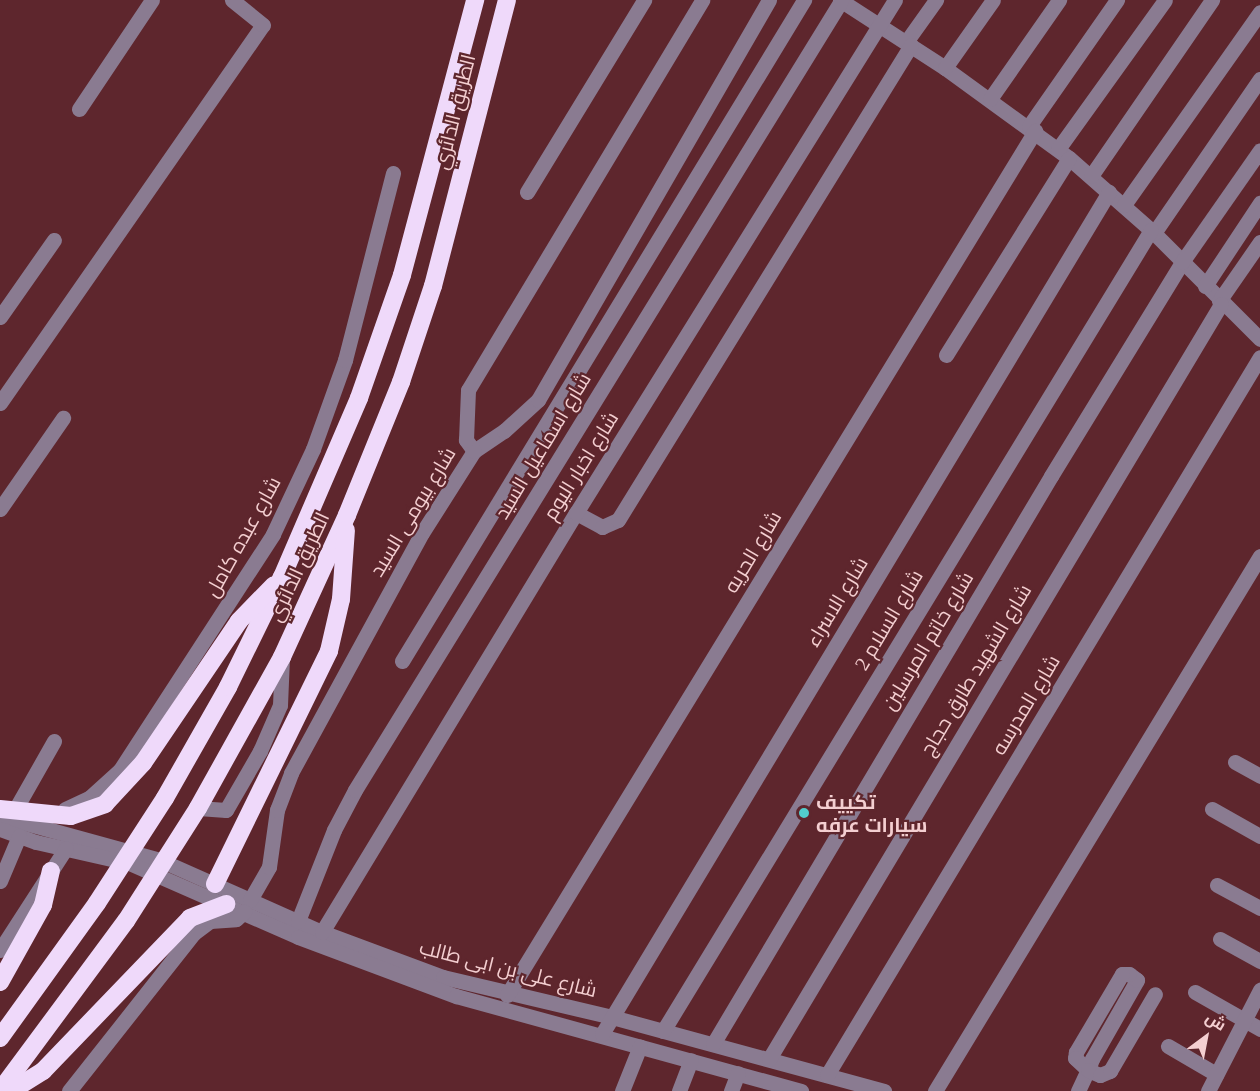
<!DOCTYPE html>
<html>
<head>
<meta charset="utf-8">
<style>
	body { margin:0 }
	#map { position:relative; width:1260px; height:1091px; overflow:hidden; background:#5e262d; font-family:"Times New Roman",Cairo,serif }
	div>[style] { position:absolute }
	.minor>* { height:15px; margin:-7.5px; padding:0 7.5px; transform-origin:7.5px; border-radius:7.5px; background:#8a7b91 }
	.highway>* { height:18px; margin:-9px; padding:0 9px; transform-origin:9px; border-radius:9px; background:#efd9fa }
	.highway-bridge>* { height:18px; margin:-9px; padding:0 9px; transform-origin:9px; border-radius:9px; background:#efd9fa }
	.dots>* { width:16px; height:16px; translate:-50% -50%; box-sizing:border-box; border:3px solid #5e262d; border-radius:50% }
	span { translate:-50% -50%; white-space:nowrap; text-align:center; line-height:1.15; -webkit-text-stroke:4.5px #5e262d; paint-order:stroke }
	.street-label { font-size:20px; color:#f4cfd1 }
	.poi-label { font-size:20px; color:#f4cfd1; font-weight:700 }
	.left { translate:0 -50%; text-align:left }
	.north { position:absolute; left:1176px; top:1007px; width:60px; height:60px; -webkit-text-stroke:4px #5e262d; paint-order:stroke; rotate:32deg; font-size:16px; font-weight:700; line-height:24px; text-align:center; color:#f4cfd1 }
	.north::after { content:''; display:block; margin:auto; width:21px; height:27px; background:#f4cfd1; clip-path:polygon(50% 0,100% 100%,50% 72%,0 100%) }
</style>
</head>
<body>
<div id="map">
	<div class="minor">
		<div style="left:840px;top:0;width:125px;rotate:32.9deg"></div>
		<div style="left:945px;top:68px;width:153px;rotate:36deg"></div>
		<div style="left:1069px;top:158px;width:113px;rotate:41.4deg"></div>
		<div style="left:1154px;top:233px;width:150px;rotate:45deg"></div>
		<div style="left:906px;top:42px;width:52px;rotate:-54.5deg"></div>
		<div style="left:945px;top:68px;width:83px;rotate:-54.8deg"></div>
		<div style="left:990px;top:99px;width:121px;rotate:-55.1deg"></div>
		<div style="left:79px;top:109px;width:131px;rotate:-56.2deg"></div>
		<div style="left:1029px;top:126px;width:154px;rotate:-55.1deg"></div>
		<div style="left:1058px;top:149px;width:183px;rotate:-54.3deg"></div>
		<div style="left:1091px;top:176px;width:214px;rotate:-55.5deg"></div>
		<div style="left:527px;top:192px;width:225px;rotate:-58.6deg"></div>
		<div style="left:1124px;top:205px;width:236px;rotate:-54.8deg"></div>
		<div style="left:1154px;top:233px;width:187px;rotate:-55.5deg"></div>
		<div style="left:1205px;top:286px;width:100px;rotate:-56.5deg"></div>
		<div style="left:1219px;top:301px;width:72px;rotate:-55.2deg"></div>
		<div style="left:0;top:317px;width:94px;rotate:-55deg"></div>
		<div style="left:946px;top:355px;width:232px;rotate:-58deg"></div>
		<div style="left:0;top:403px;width:460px;rotate:-55.2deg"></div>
		<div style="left:263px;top:25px;width:40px;rotate:-141deg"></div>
		<div style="left:474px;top:451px;width:36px;rotate:-34deg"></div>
		<div style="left:504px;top:431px;width:46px;rotate:-42.4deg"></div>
		<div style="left:538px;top:400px;width:462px;rotate:-60deg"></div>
		<div style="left:0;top:509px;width:111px;rotate:-55.3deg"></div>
		<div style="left:576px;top:513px;width:30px;rotate:28deg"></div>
		<div style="left:602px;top:527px;width:17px;rotate:-24deg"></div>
		<div style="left:618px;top:520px;width:558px;rotate:-58.33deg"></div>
		<div style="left:402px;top:661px;width:774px;rotate:-58.69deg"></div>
		<div style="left:1235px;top:762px;width:29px;rotate:29deg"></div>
		<div style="left:16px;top:808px;width:77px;rotate:-60.4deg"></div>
		<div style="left:198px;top:808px;width:28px;rotate:4deg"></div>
		<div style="left:226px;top:810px;width:68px;rotate:-60deg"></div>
		<div style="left:260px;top:751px;width:50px;rotate:-66.5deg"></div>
		<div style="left:280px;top:705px;width:47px;rotate:-87.6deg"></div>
		<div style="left:65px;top:809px;width:26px;rotate:-25deg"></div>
		<div style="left:89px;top:798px;width:42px;rotate:-42.1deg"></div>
		<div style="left:120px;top:770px;width:281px;rotate:-57deg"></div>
		<div style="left:273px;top:534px;width:94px;rotate:-64.8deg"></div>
		<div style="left:313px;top:449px;width:95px;rotate:-70.2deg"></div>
		<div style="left:345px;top:360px;width:193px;rotate:-75.6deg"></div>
		<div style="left:1212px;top:809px;width:55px;rotate:29.4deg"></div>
		<div style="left:0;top:816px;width:166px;rotate:15.4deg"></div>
		<div style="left:160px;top:860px;width:177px;rotate:24deg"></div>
		<div style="left:322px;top:932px;width:129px;rotate:20.4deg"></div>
		<div style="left:443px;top:977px;width:174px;rotate:13.3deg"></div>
		<div style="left:612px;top:1017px;width:282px;rotate:15.2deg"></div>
		<div style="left:0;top:829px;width:38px;rotate:20deg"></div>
		<div style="left:36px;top:842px;width:95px;rotate:12.7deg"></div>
		<div style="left:129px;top:863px;width:184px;rotate:23.6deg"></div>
		<div style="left:298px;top:937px;width:169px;rotate:20.5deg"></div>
		<div style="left:456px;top:996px;width:358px;rotate:15.4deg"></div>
		<div style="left:0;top:881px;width:49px;rotate:-67.1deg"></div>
		<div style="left:1217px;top:885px;width:49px;rotate:28.1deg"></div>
		<div style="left:250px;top:900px;width:38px;rotate:-60deg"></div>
		<div style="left:269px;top:867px;width:58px;rotate:-82deg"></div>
		<div style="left:277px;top:810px;width:40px;rotate:-69deg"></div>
		<div style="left:291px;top:773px;width:273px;rotate:-61.4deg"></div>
		<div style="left:422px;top:533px;width:97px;rotate:-57.6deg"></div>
		<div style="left:474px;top:451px;width:14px;rotate:-126deg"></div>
		<div style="left:466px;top:440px;width:50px;rotate:-87.7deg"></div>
		<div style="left:468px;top:390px;width:455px;rotate:-59deg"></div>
		<div style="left:298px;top:921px;width:98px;rotate:-68.4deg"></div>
		<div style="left:334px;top:830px;width:45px;rotate:-62.3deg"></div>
		<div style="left:355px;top:790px;width:927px;rotate:-58.37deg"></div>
		<div style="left:322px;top:932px;width:490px;rotate:-58.8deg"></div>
		<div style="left:576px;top:513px;width:604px;rotate:-58.13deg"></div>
		<div style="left:1220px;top:939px;width:46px;rotate:28.8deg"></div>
		<div style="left:0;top:950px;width:121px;rotate:-57.1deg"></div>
		<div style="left:1195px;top:992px;width:75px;rotate:29.6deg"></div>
		<div style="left:507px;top:995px;width:1013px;rotate:-58.57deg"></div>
		<div style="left:663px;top:1031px;width:938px;rotate:-58.65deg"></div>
		<div style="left:602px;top:1034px;width:983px;rotate:-58.95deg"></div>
		<div style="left:713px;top:1044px;width:661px;rotate:-59.24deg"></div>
		<div style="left:1051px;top:476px;width:251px;rotate:-58.5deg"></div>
		<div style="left:1182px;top:262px;width:136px;rotate:-55.1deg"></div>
		<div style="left:1168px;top:1046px;width:56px;rotate:30.3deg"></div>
		<div style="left:769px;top:1059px;width:880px;rotate:-59.09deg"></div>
		<div style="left:827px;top:1075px;width:838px;rotate:-58.91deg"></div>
		<div style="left:69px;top:1091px;width:201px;rotate:-51.7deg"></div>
		<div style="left:194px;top:933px;width:20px;rotate:-37deg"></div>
		<div style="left:210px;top:921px;width:26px;rotate:-4deg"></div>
		<div style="left:236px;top:919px;width:11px;rotate:-41deg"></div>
		<div style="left:622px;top:1091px;width:48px;rotate:-68.2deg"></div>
		<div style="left:679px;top:1091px;width:33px;rotate:-69deg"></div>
		<div style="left:731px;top:1091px;width:19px;rotate:-69deg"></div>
		<div style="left:935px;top:1091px;width:626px;rotate:-58.72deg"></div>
		<div style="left:1078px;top:1091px;width:23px;rotate:-65deg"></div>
		<div style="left:1088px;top:1070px;width:12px;rotate:-70deg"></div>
		<div style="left:1092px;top:1059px;width:91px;rotate:-60.3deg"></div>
		<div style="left:1137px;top:980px;width:10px;rotate:-143deg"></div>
		<div style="left:1129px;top:974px;width:7px;rotate:180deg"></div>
		<div style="left:1122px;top:974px;width:91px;rotate:120.5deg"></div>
		<div style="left:1076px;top:1052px;width:6px;rotate:99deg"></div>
		<div style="left:1075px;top:1058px;width:18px;rotate:43deg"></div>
		<div style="left:1088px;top:1070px;width:13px;rotate:23deg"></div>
		<div style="left:1100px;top:1075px;width:11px;rotate:-22deg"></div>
		<div style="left:1110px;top:1071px;width:89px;rotate:-59.7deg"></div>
		<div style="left:1208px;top:1091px;width:114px;rotate:-62.8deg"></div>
	</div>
	<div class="highway">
		<div style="left:165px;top:798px;width:128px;rotate:-60.4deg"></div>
		<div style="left:228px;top:687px;width:123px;rotate:-63.9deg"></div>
		<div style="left:282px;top:577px;width:195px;rotate:-66.7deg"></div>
		<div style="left:359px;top:398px;width:130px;rotate:-70.7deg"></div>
		<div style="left:402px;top:275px;width:285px;rotate:-75.1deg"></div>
		<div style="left:198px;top:808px;width:173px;rotate:-60.9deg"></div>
		<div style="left:282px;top:657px;width:156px;rotate:-65.4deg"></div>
		<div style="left:347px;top:515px;width:144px;rotate:-67.9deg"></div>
		<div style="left:401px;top:382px;width:101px;rotate:-71.6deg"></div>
		<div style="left:433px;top:286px;width:295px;rotate:-75.5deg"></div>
		<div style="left:0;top:809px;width:71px;rotate:5.6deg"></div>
		<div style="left:71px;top:816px;width:36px;rotate:-19deg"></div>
		<div style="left:105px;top:804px;width:56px;rotate:-47.2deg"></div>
		<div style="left:143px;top:763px;width:171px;rotate:-55.9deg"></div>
		<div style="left:239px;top:621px;width:50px;rotate:-45.8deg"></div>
		<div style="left:215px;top:884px;width:259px;rotate:-63.9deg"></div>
		<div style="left:329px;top:651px;width:53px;rotate:-77deg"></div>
		<div style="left:341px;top:599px;width:69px;rotate:-85.9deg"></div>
		<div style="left:0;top:982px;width:88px;rotate:-60.8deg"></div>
		<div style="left:43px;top:905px;width:35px;rotate:-77deg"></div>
		<div style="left:0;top:1038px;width:166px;rotate:-54.3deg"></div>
		<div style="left:0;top:1091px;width:212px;rotate:-53.5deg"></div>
		<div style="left:11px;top:1091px;width:38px;rotate:-32deg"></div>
		<div style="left:43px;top:1071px;width:212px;rotate:-46.1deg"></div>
		<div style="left:190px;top:918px;width:39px;rotate:-21deg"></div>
	</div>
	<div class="highway-bridge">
		<div style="left:97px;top:903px;width:125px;rotate:-57.1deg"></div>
		<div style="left:126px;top:921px;width:134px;rotate:-57.5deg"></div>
	</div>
	<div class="dots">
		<div style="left:804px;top:813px;background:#52cdcc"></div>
	</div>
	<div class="street-label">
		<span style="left:455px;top:112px;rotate:-76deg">الطريق الدائري</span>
		<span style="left:543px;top:446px;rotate:-59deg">شارع اسماعيل السيد</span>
		<span style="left:581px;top:466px;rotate:-58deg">شارع اخبار اليوم</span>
		<span style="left:413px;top:512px;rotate:-59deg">شارع بيومى السيد</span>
		<span style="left:243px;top:537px;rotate:-61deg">شارع عبده كامل</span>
		<span style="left:753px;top:552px;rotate:-59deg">شارع الحريه</span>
		<span style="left:299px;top:567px;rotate:-65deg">الطريق الدائري</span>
		<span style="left:837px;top:602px;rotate:-59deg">شارع الاسراء</span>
		<span style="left:889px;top:620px;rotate:-59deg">شارع السلام 2</span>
		<span style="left:928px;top:641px;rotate:-59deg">شارع خاتم المرسلين</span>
		<span style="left:976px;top:670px;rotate:-59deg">شارع الشهيد طارق حجاج</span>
		<span style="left:1026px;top:705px;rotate:-59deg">شارع المدرسه</span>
		<span style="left:508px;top:969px;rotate:14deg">شارع على بن ابى طالب</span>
	</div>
	<div class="poi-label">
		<span class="left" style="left:816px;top:814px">تكييف<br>سيارات عرفه</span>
	</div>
	<div class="north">ش</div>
</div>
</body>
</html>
